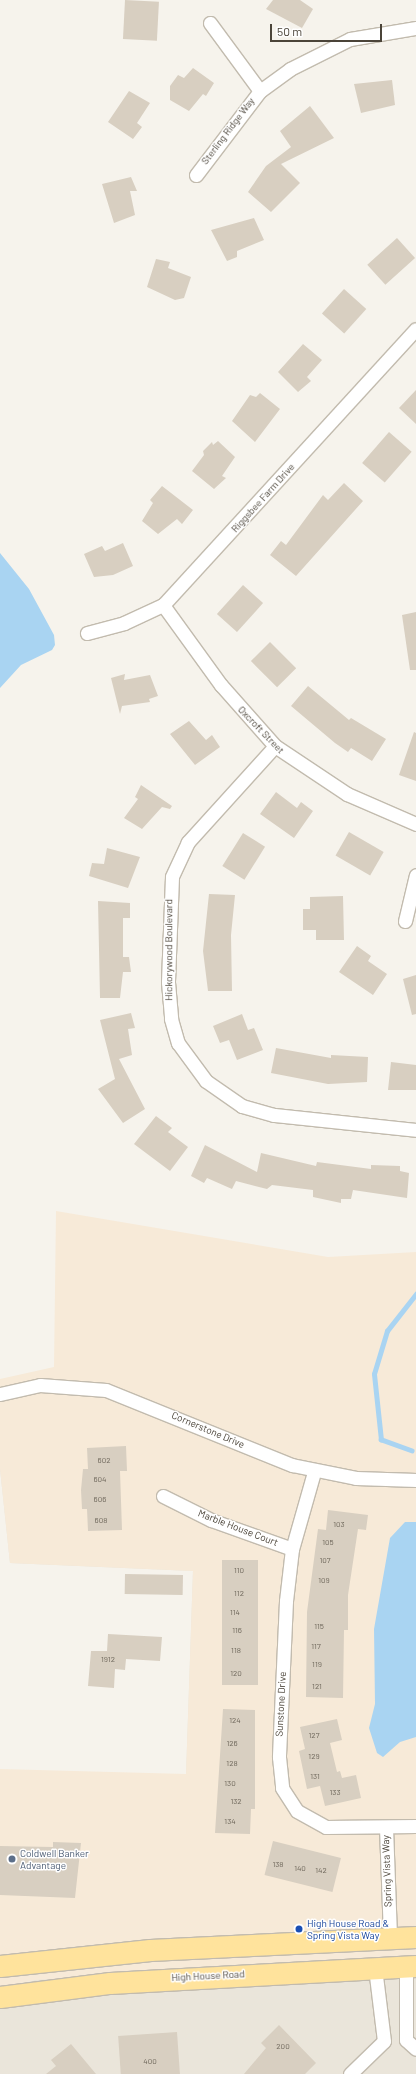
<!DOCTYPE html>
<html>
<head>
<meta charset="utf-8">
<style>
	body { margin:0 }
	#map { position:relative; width:416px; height:2074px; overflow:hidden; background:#f6f3ec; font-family:Barlow,sans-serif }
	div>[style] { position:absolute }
	.residential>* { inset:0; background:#eae5da }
	.commercial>* { inset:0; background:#f7ead8 }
	.water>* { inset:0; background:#a9d4f2 }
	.stream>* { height:4.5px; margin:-2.25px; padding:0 2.25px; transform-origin:2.25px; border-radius:2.25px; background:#a9d4f2 }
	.building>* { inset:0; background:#d8cfc1; transform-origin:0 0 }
	.roads { filter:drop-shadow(1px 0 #c2bbae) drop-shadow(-1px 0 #c2bbae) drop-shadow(0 1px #c2bbae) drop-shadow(0 -1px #c2bbae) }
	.street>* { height:13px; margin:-6.5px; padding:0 6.5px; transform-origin:6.5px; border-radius:6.5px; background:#fff }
	.primary>* { height:21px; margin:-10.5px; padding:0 10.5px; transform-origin:10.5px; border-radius:10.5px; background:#ffe39c }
	.dots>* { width:11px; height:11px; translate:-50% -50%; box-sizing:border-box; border:2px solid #fff; border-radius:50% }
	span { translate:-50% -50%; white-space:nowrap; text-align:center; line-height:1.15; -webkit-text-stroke:3px #fff; paint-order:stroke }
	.number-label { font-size:8px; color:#6e675b }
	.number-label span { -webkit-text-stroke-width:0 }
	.street-label { font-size:10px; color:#4b4439 }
	.service-label { font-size:10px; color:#4e5e75 }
	.left { translate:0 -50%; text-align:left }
	.transit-label { font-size:10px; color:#164399 }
	.scale { position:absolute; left:270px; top:24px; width:112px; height:18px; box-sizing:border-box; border:2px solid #4b4439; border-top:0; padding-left:5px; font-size:12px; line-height:14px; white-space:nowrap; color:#4b4439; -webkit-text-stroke:3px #fff; paint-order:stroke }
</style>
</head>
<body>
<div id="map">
	<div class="residential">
		<div style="clip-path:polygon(0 1469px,416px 1495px,416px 2074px,0 2074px,0 1988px,35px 1980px,186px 1775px,193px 1571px,10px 1563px)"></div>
	</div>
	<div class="commercial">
		<div style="clip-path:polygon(56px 1211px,328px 1257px,416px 1252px,416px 1958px,35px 1980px,0 1988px,0 1769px,186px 1774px,193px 1571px,10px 1563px,0 1469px,0 1379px,54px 1367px)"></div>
	</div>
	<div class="water">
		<div style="clip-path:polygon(0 553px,29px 589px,54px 635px,55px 645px,52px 650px,21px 665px,0 688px)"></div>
		<div style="clip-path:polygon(405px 1522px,416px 1522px,416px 1737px,400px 1742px,383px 1757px,377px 1753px,369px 1728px,375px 1704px,374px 1629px,390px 1538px)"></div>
	</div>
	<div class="stream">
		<div style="left:412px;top:1451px;width:33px;rotate:-160deg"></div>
		<div style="left:381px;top:1440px;width:66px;rotate:-96.1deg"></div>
		<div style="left:374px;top:1374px;width:45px;rotate:-73.2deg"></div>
		<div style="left:387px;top:1331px;width:47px;rotate:-51.9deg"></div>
	</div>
	<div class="building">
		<div style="left:125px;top:0;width:34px;height:39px;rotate:3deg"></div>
		<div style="clip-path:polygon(273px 0,300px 0,313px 9px,302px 28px,266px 9px)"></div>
		<div style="clip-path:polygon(193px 68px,214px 83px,206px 96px,203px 94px,189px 111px,170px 100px,170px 86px,178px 75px,184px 78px)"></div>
		<div style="clip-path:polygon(392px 80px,395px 105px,361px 113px,354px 84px)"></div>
		<div style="clip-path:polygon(129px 91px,150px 103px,137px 123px,142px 127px,133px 139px,108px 122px)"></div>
		<div style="clip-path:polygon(310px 106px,334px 138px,281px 164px,300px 183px,271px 212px,248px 192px,266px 166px,291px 147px,280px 131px)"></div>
		<div style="clip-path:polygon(131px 177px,137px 191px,130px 191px,135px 215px,114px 223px,102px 184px)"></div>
		<div style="clip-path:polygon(254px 218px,264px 240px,237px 251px,237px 257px,227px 261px,211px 230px)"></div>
		<div style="left:397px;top:238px;width:27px;height:40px;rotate:48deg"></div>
		<div style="clip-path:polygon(156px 259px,170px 262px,168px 268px,191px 277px,184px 298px,175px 300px,147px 287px)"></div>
		<div style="left:344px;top:289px;width:30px;height:33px;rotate:42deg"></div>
		<div style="clip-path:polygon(303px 344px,322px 360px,307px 377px,311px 381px,298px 392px,278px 372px)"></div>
		<div style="clip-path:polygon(416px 390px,416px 424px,399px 408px)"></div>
		<div style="clip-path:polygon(260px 393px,280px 409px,255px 442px,232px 421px,250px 395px,256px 397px)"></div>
		<div style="left:389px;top:432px;width:30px;height:41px;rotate:41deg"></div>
		<div style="clip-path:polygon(218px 441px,235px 457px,222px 476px,226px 478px,214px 489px,192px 471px,204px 455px,203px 451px,212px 442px,213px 445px)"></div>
		<div style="clip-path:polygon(344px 483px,363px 501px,296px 576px,270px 555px,281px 541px,286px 545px,323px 495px,328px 500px)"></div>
		<div style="clip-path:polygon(162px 486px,193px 510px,182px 524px,177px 519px,158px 534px,142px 521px,153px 503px,150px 500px)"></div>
		<div style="clip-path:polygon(123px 543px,133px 566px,113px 575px,94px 577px,84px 554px,102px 546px,105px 551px)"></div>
		<div style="left:243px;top:585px;width:27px;height:39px;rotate:42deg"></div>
		<div style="clip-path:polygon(416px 612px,416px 670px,410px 670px,402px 615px)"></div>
		<div style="left:270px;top:642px;width:37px;height:27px;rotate:45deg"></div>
		<div style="clip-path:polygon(125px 674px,124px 680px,150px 675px,158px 696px,149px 699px,150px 702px,122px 706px,120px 714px,111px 678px)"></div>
		<div style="clip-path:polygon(308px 686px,349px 720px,351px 718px,386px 739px,372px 761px,351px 748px,348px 752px,335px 743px,291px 706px)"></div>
		<div style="clip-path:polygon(189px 721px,206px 740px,212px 735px,220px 747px,195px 765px,170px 734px)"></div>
		<div style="clip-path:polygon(414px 732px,416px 733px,416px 781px,399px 775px)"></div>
		<div style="clip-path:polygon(141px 785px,172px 806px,170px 809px,162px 807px,142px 829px,124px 818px,138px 799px,135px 797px)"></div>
		<div style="clip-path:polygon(276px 792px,297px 808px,301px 802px,313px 811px,294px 838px,260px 814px)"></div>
		<div style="left:349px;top:832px;width:40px;height:27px;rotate:30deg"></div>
		<div style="left:243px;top:833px;width:26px;height:39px;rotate:32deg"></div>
		<div style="clip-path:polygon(107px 848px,140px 857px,128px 888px,89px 876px,92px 863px,104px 864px)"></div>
		<div style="clip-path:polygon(209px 894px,235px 895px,231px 935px,232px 991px,208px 991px,203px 951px)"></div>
		<div style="clip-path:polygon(343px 896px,344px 940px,316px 940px,316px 930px,303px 930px,303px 909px,310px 909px,310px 897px)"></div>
		<div style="clip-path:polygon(98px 901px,130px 903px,130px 918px,123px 918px,123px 957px,129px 957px,131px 972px,123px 972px,120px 998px,100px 998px)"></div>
		<div style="clip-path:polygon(357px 946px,371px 956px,368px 961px,387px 974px,373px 995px,339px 972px)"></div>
		<div style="clip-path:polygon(416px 975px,416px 1014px,412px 1015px,403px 979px)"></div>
		<div style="clip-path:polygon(131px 1013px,135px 1028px,128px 1029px,132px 1055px,119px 1059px,145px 1109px,123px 1123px,98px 1089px,115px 1079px,100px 1020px)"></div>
		<div style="clip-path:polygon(242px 1014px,248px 1030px,254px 1028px,263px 1050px,237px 1060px,229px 1040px,220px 1043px,213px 1026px)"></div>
		<div style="clip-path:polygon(276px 1048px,331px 1058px,331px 1055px,368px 1057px,367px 1082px,328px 1084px,271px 1073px)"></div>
		<div style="clip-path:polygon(391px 1062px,416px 1065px,416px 1090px,388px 1090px)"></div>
		<div style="clip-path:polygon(156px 1116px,172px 1128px,168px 1132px,188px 1147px,170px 1171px,134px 1144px)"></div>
		<div style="clip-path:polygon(205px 1145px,257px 1172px,261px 1153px,316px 1166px,317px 1162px,371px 1169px,371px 1165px,400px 1166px,400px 1171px,409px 1173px,407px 1198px,353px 1190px,351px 1199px,341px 1199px,341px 1203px,313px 1197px,313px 1190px,272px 1185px,267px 1189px,236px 1181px,232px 1189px,207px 1178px,204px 1183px,191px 1176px)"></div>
		<div style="clip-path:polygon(126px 1446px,127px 1471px,120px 1471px,122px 1530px,88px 1531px,87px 1509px,82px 1509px,81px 1490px,83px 1469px,88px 1469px,87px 1448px)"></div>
		<div style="clip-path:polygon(328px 1510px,368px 1515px,366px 1530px,358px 1529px,348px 1595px,348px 1630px,344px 1630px,343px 1698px,306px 1697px,307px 1612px,318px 1529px,326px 1530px)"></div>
		<div style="left:222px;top:1560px;width:36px;height:125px"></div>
		<div style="left:125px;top:1574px;width:58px;height:20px;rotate:1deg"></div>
		<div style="clip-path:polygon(108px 1634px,162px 1637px,160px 1661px,126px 1659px,125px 1670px,115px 1669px,114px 1688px,88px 1686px,91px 1651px,107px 1651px)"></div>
		<div style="clip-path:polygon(223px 1709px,255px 1710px,255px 1809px,251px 1809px,250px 1834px,215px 1833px)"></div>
		<div style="clip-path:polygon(337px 1719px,342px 1740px,330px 1743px,337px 1772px,340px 1771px,342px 1778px,356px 1775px,361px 1798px,325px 1806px,320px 1786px,307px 1789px,299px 1751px,305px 1749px,300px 1727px)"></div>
		<div style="left:273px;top:1841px;width:70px;height:35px;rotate:14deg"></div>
		<div style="clip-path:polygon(53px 1842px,81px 1843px,75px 1898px,0 1895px,0 1846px,53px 1847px)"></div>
		<div style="clip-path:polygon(279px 2025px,316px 2063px,305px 2074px,244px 2074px,266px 2048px,261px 2043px)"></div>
		<div style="left:177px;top:2032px;width:42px;height:59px;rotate:86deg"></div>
		<div style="clip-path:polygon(71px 2044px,96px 2074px,46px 2074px,56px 2066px,51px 2060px)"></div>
	</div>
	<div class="roads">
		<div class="street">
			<div style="left:210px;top:23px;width:84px;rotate:53.7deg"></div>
			<div style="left:196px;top:175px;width:106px;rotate:-52.7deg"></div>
			<div style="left:260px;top:91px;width:37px;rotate:-36deg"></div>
			<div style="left:290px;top:69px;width:67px;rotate:-26.6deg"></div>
			<div style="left:350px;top:39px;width:67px;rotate:-9.5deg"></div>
			<div style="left:163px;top:605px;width:99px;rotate:54.1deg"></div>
			<div style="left:221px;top:685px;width:81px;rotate:48.5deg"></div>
			<div style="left:275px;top:746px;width:87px;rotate:33.7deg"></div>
			<div style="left:347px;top:794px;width:75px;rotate:23.5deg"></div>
			<div style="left:87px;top:633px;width:38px;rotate:-15deg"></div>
			<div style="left:124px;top:623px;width:43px;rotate:-24.8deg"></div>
			<div style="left:163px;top:605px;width:374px;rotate:-47.5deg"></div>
			<div style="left:275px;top:746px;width:130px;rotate:132.2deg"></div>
			<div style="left:188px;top:842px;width:38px;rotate:115deg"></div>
			<div style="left:172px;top:877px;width:105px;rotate:92.2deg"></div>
			<div style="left:168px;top:982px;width:37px;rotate:85deg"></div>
			<div style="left:171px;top:1019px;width:25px;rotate:74deg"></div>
			<div style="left:178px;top:1043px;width:47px;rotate:53.6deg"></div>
			<div style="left:206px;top:1081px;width:44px;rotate:34.8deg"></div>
			<div style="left:242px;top:1106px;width:33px;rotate:16deg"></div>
			<div style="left:274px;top:1115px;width:143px;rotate:6deg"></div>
			<div style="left:405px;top:921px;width:47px;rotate:-76.6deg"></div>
			<div style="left:0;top:1394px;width:41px;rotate:-12.7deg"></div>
			<div style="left:40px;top:1385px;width:66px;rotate:4.3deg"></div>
			<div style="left:106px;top:1390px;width:201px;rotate:22deg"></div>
			<div style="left:292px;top:1465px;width:65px;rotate:11.5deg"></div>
			<div style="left:356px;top:1478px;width:60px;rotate:1.9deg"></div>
			<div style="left:314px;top:1472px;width:80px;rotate:105.9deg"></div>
			<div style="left:292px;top:1549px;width:52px;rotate:96.6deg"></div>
			<div style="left:286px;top:1601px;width:156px;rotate:92.6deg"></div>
			<div style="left:279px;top:1757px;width:31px;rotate:84deg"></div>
			<div style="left:282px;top:1788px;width:27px;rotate:57deg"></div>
			<div style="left:297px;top:1811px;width:33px;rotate:29deg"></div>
			<div style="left:326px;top:1827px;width:90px;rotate:-0.6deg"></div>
			<div style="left:163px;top:1496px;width:54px;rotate:26.6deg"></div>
			<div style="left:211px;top:1520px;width:86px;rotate:19.7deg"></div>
			<div style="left:386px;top:1827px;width:111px;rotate:87.9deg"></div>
			<div style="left:406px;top:1966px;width:74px;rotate:90deg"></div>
			<div style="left:406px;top:2040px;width:13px;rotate:42deg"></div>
			<div style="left:350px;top:2074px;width:47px;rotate:-44.1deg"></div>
			<div style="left:384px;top:2041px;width:74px;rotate:-97deg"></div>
		</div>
		<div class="primary">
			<div style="left:0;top:1966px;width:151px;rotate:-6.1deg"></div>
			<div style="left:150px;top:1950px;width:266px;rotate:-2.8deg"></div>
			<div style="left:0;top:1997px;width:111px;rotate:-7.3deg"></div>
			<div style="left:110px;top:1983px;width:306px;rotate:-3.2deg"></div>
		</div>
	</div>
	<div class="dots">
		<div style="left:12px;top:1859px;background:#5c6f8a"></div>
		<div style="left:299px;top:1929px;background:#1a4fb4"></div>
	</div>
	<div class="number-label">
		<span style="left:104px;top:1461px">602</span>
		<span style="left:100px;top:1480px">604</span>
		<span style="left:100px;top:1500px">606</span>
		<span style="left:101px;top:1521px">608</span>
		<span style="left:339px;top:1525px">103</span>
		<span style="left:328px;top:1543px">105</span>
		<span style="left:325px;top:1561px">107</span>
		<span style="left:239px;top:1571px">110</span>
		<span style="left:324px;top:1581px">109</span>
		<span style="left:239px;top:1594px">112</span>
		<span style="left:235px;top:1613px">114</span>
		<span style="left:319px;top:1627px">115</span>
		<span style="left:237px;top:1631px">116</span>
		<span style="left:316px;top:1647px">117</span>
		<span style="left:236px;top:1651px">118</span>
		<span style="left:108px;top:1660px">1912</span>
		<span style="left:317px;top:1665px">119</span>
		<span style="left:236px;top:1674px">120</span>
		<span style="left:317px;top:1687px">121</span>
		<span style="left:235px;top:1721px">124</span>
		<span style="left:314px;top:1736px">127</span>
		<span style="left:232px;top:1744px">126</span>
		<span style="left:314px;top:1757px">129</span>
		<span style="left:232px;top:1764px">128</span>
		<span style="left:315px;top:1777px">131</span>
		<span style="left:230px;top:1784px">130</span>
		<span style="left:335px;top:1793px">133</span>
		<span style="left:236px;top:1802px">132</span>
		<span style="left:230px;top:1822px">134</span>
		<span style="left:278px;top:1865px">138</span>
		<span style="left:300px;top:1869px">140</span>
		<span style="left:321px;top:1871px">142</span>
		<span style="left:283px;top:2047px">200</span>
		<span style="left:150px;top:2062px">400</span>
	</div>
	<div class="street-label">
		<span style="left:228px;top:131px;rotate:-53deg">Sterling Ridge Way</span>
		<span style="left:263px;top:498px;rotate:-48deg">Riggsbee Farm Drive</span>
		<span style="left:261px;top:730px;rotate:46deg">Oxcroft Street</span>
		<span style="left:169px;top:950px;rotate:-90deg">Hickorywood Boulevard</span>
		<span style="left:208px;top:1430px;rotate:23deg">Cornerstone Drive</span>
		<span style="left:238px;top:1528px;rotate:21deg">Marble House Court</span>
		<span style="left:281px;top:1704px;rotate:-87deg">Sunstone Drive</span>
		<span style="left:387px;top:1871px;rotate:-92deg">Spring Vista Way</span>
		<span style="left:208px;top:1976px;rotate:-3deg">High House Road</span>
	</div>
	<div class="service-label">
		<span class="left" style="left:20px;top:1859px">Coldwell Banker<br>Advantage</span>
	</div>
	<div class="transit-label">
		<span class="left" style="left:307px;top:1929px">High House Road &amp;<br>Spring Vista Way</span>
	</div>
	<div class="scale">50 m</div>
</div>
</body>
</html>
